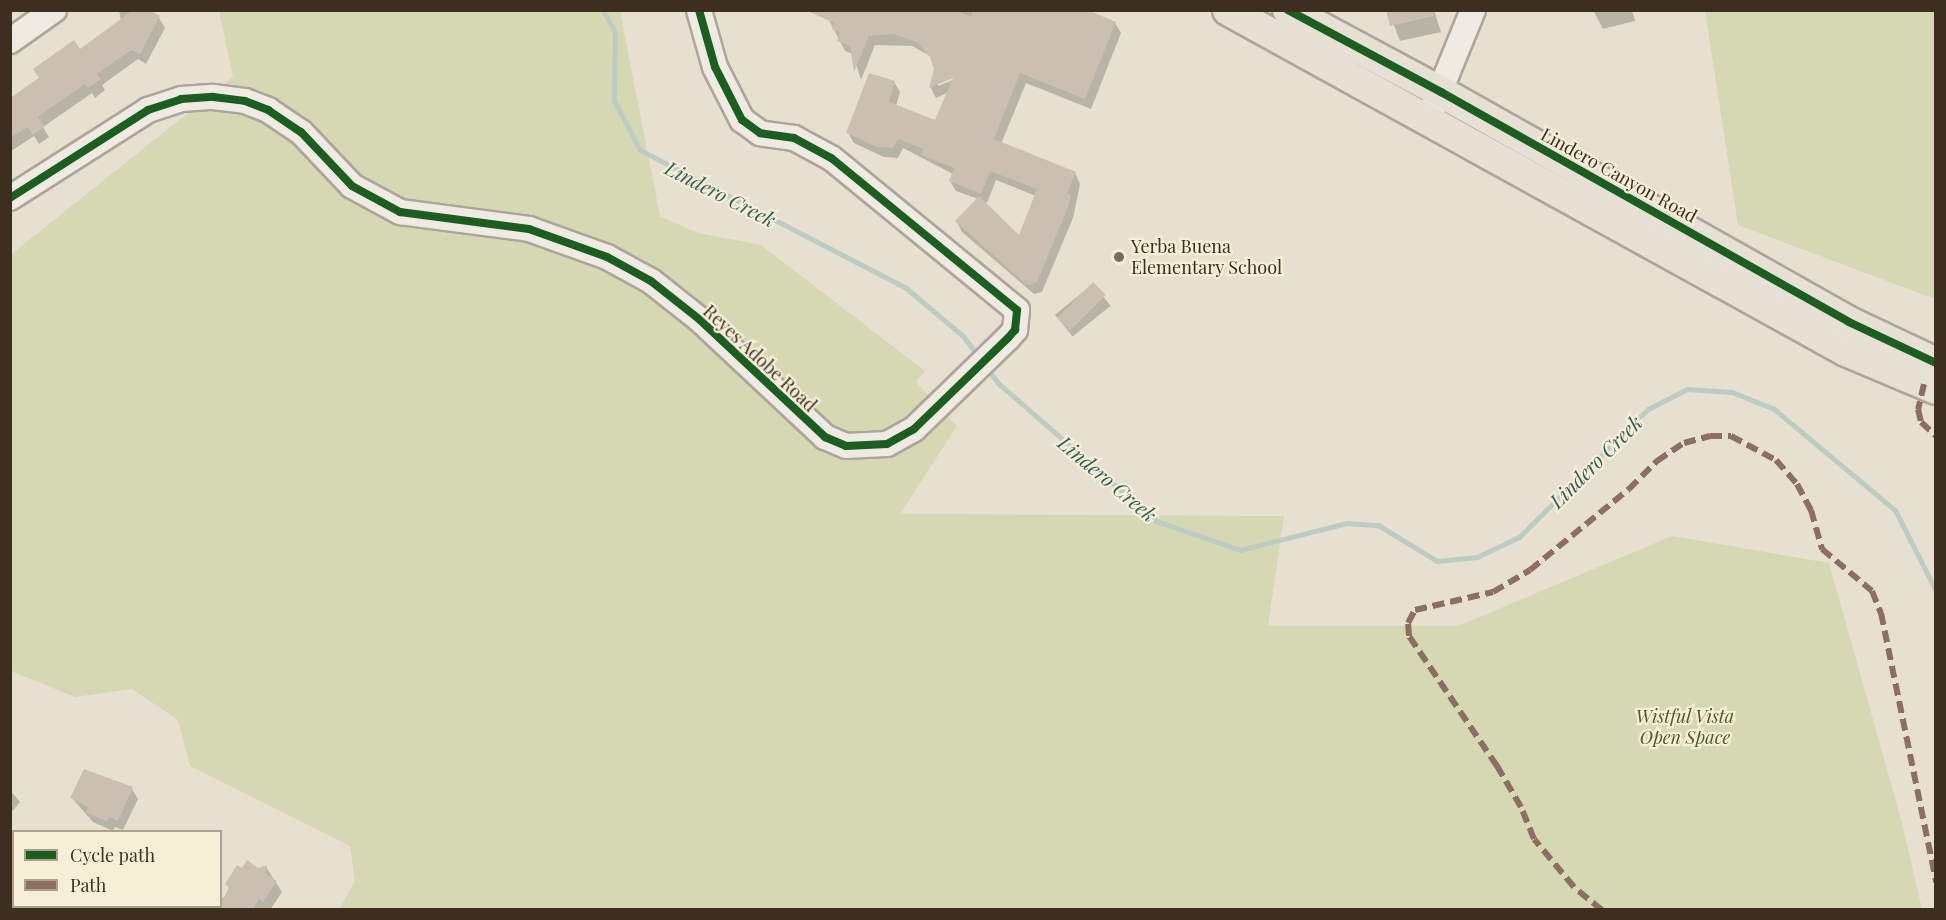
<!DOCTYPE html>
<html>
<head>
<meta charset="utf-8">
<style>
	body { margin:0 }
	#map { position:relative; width:1946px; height:920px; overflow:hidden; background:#e7e0d1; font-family:"Playfair Display",serif }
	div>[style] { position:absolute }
	.green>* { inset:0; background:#d6d7b3 }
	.shadow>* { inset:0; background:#0003; transform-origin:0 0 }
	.stream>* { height:5px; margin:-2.5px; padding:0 2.5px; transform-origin:2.5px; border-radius:2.5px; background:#bcccc2 }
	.building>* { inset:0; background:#cbbfb2; transform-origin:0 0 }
	.roads { filter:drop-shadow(2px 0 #ada599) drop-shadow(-2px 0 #ada599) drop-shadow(0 2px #ada599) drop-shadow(0 -2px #ada599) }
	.minor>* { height:24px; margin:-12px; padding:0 12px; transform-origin:12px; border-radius:12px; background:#efebe3 }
	.major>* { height:30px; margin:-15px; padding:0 15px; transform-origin:15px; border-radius:15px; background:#e6e1d4 }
	.quiet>* { height:6px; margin-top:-3px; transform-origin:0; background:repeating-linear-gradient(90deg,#8d6e63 0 12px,transparent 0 18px) }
	.cycleway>* { height:8px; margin:-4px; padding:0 4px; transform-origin:4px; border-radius:4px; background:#1b5e20 }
	.dots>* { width:16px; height:16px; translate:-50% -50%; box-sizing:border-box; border:3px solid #f7eed8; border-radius:50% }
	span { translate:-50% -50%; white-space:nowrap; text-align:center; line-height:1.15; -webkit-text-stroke:4.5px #f7eed8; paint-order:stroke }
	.street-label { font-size:18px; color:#3d2e20 }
	.poi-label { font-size:18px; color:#3d2e20 }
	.left { translate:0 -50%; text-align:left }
	.park-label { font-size:18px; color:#4d5a26; font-style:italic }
	.water-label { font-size:20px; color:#2f5d5a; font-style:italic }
	.frame { position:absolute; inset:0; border:12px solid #3d2e20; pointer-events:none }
	.legend { position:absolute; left:12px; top:830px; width:210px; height:78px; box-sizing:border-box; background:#f7eed8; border:2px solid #ada18e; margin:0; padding:8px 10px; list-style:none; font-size:18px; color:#3d2e20 }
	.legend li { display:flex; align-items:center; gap:12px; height:30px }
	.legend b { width:30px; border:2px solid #ada18e }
</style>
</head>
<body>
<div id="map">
	<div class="green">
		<div style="clip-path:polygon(219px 11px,620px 11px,660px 216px,698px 233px,761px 245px,925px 371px,916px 382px,957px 426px,900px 514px,1284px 516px,1268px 626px,1458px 626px,1672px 536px,1829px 563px,1901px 819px,1922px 909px,339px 909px,355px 881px,350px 846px,190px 766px,178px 720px,132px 689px,75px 697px,11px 671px,10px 255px,233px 77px)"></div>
		<div style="clip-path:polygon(1705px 11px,1935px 11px,1935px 299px,1738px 225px)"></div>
	</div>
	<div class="shadow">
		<div style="clip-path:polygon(119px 10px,146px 10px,159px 18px,165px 28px,146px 64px,138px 59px,102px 85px,105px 90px,95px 98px,92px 93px,43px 127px,49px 137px,39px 144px,34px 136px,10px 152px,10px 100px,121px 21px)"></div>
		<div style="clip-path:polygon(evenodd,831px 10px,1084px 10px,1115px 23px,1121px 33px,1091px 109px,1026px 83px,1001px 144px,1075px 173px,1080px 184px,1073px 218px,1042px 292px,1034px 294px,962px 232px,957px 222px,978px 199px,956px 191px,950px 181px,953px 174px,903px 148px,898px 158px,884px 157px,854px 143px,848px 133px,894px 82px,900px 92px,896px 106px,936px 122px,949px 92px,936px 98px,931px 88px,935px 69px,930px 56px,912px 46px,875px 45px,861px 80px,853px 54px,845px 51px,829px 20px,831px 10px,959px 74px,960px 77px,938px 86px,938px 83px,959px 74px,831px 10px,996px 180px,1036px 196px,1019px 237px,981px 201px,987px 203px,996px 180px)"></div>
		<div style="clip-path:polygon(1388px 10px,1434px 10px,1441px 32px,1400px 41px)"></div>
		<div style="clip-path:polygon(1593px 10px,1632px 10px,1635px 21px,1603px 29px)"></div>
		<div style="left:1093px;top:284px;width:28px;height:49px;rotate:51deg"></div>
		<div style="clip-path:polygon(132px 789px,138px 799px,123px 830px,115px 827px,113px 831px,93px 822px,72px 798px)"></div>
		<div style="clip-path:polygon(10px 790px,20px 802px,10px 814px)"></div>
		<div style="clip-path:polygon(266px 867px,282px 892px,270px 910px,222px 910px,220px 902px,230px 889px,226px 884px,242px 870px)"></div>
		<div style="left:77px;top:906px;width:54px;height:5px"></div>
	</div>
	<div class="stream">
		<div style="left:603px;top:10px;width:26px;rotate:62deg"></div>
		<div style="left:615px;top:33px;width:67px;rotate:90.9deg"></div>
		<div style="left:614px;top:100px;width:56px;rotate:62.5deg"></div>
		<div style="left:640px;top:150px;width:300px;rotate:27.4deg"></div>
		<div style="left:906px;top:288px;width:75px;rotate:40.1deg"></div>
		<div style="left:963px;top:336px;width:26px;rotate:53deg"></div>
		<div style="left:986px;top:367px;width:20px;rotate:53deg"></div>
		<div style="left:998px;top:383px;width:210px;rotate:41.1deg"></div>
		<div style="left:1156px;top:521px;width:89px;rotate:19deg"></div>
		<div style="left:1240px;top:550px;width:110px;rotate:-14.2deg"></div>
		<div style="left:1347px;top:523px;width:31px;rotate:4deg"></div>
		<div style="left:1378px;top:525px;width:69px;rotate:31.4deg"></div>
		<div style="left:1437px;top:561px;width:40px;rotate:-5.7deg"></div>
		<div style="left:1477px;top:557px;width:47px;rotate:-25.5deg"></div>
		<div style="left:1519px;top:537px;width:182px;rotate:-44.8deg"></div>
		<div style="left:1648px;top:409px;width:44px;rotate:-27.1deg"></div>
		<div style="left:1687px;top:389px;width:45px;rotate:3.8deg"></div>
		<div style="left:1732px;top:392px;width:45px;rotate:22deg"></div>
		<div style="left:1774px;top:409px;width:158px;rotate:39.9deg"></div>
		<div style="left:1895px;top:510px;width:91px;rotate:63.2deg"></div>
	</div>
	<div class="building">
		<div style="clip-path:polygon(133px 10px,149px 10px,160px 16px,140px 54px,131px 50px,97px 74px,101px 79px,88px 88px,85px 84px,38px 117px,45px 126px,33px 135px,27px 127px,10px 138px,10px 98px,39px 78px,33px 69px,74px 40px,80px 49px)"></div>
		<div style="clip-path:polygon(805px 10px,955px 10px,971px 17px,974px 10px,1088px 10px,1116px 22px,1085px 99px,1020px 73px,994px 139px,1076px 172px,1067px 193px,1071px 195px,1068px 207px,1037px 282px,1027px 285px,955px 221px,979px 196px,1019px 235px,1037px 189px,990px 171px,981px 194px,949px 181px,954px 168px,921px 155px,924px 149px,898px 139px,893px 148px,877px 147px,846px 133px,869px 73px,895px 81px,889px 102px,935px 120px,953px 78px,929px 88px,934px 69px,930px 57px,917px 42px,893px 34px,869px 36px,854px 72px,850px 46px,837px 41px,840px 32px,832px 29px,834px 23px)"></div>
		<div style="clip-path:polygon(1386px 10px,1433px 10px,1434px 16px,1390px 26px)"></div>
		<div style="left:1093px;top:282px;width:18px;height:51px;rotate:45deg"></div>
		<div style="clip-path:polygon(84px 769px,133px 787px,118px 821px,109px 817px,107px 822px,86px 812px,88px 807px,70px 798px)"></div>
		<div style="clip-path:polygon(247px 860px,258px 868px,267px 865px,265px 873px,277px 881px,263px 902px,259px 899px,253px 909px,225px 909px,220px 906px,229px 887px,225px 884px,237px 865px,242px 868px)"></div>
	</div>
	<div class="roads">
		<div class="minor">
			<div style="left:10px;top:41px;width:54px;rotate:-35.2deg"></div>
			<div style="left:1433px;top:108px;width:106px;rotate:-67.8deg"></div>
			<div style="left:10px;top:198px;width:164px;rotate:-32.5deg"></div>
			<div style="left:148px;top:110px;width:35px;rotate:-18deg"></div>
			<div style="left:181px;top:99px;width:32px;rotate:-4deg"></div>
			<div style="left:213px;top:97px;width:32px;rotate:7deg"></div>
			<div style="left:245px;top:101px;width:25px;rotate:21deg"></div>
			<div style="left:268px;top:110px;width:40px;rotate:34deg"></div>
			<div style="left:301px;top:132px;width:74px;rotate:46.6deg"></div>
			<div style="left:352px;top:186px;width:55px;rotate:28.4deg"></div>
			<div style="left:400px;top:212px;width:130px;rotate:7.5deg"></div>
			<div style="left:529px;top:229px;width:83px;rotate:19.7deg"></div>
			<div style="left:607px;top:257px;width:50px;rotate:28.6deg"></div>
			<div style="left:651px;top:281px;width:61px;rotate:38.4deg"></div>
			<div style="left:699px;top:319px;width:173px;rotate:43.1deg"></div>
			<div style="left:825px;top:437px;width:23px;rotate:23deg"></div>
			<div style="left:846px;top:446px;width:41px;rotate:-2.8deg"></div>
			<div style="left:887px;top:444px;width:31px;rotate:-29deg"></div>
			<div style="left:914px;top:429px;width:131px;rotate:-44.1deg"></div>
			<div style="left:1008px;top:338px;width:11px;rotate:-49deg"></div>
			<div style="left:1015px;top:330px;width:20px;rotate:-84deg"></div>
			<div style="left:1017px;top:310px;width:240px;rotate:-140.7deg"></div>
			<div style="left:831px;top:158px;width:42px;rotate:-151.6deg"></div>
			<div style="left:794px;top:138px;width:34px;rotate:-172deg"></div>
			<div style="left:760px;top:133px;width:22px;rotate:-144deg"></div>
			<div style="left:742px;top:120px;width:59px;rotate:-117deg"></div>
			<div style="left:715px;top:67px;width:59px;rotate:-105.7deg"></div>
		</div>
		<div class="major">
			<div style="left:1228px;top:10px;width:706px;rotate:28.89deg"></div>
			<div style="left:1846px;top:351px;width:98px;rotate:22.9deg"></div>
			<div style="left:1288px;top:10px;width:174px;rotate:28.2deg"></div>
			<div style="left:1441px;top:92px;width:468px;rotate:29.4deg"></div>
			<div style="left:1849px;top:322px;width:96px;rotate:25.2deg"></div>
		</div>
	</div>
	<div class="quiet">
		<div style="left:1924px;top:384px;width:26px;rotate:103deg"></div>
		<div style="left:1918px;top:409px;width:13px;rotate:77deg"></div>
		<div style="left:1921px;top:422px;width:21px;rotate:43deg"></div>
		<div style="left:1602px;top:910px;width:36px;rotate:-141deg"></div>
		<div style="left:1574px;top:887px;width:62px;rotate:-129.8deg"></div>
		<div style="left:1534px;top:839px;width:35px;rotate:-112deg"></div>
		<div style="left:1521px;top:807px;width:48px;rotate:-120.3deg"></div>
		<div style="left:1497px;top:766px;width:157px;rotate:-124.1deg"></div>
		<div style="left:1409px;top:636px;width:13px;rotate:-94deg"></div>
		<div style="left:1408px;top:623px;width:15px;rotate:-62deg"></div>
		<div style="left:1415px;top:610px;width:80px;rotate:-13deg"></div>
		<div style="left:1493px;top:592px;width:43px;rotate:-30.7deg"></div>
		<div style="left:1530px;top:570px;width:128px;rotate:-39.3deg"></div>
		<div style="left:1629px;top:489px;width:40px;rotate:-45deg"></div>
		<div style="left:1657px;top:461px;width:32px;rotate:-34deg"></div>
		<div style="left:1684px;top:443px;width:27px;rotate:-15deg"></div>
		<div style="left:1710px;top:436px;width:21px"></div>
		<div style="left:1731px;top:436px;width:51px;rotate:28.1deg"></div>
		<div style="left:1776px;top:460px;width:32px;rotate:49deg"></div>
		<div style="left:1797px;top:484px;width:30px;rotate:62deg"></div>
		<div style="left:1811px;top:510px;width:41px;rotate:74.2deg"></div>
		<div style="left:1822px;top:549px;width:65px;rotate:40deg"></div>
		<div style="left:1872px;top:591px;width:24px;rotate:68deg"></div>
		<div style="left:1881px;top:613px;width:275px;rotate:78.4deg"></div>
	</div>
	<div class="cycleway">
		<div style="left:1288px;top:10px;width:174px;rotate:28.2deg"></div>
		<div style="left:1441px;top:92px;width:468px;rotate:29.4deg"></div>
		<div style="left:1849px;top:322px;width:96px;rotate:25.2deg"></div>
		<div style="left:10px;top:198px;width:164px;rotate:-32.5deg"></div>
		<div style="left:148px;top:110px;width:35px;rotate:-18deg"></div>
		<div style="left:181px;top:99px;width:32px;rotate:-4deg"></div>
		<div style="left:213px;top:97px;width:32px;rotate:7deg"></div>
		<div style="left:245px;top:101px;width:25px;rotate:21deg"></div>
		<div style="left:268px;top:110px;width:40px;rotate:34deg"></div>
		<div style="left:301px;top:132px;width:74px;rotate:46.6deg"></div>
		<div style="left:352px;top:186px;width:55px;rotate:28.4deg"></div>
		<div style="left:400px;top:212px;width:130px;rotate:7.5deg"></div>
		<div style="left:529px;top:229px;width:83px;rotate:19.7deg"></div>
		<div style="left:607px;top:257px;width:50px;rotate:28.6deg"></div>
		<div style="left:651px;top:281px;width:61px;rotate:38.4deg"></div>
		<div style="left:699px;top:319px;width:173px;rotate:43.1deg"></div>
		<div style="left:825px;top:437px;width:23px;rotate:23deg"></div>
		<div style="left:846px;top:446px;width:41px;rotate:-2.8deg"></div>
		<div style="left:887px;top:444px;width:31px;rotate:-29deg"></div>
		<div style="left:914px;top:429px;width:131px;rotate:-44.1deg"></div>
		<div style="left:1008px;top:338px;width:11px;rotate:-49deg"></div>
		<div style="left:1015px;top:330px;width:20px;rotate:-84deg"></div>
		<div style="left:1017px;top:310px;width:240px;rotate:-140.7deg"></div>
		<div style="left:831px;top:158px;width:42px;rotate:-151.6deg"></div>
		<div style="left:794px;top:138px;width:34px;rotate:-172deg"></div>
		<div style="left:760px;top:133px;width:22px;rotate:-144deg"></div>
		<div style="left:742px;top:120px;width:59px;rotate:-117deg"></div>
		<div style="left:715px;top:67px;width:59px;rotate:-105.7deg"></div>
	</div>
	<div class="dots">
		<div style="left:1119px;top:257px;background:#786c5e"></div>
	</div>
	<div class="street-label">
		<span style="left:1619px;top:175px;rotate:29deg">Lindero Canyon Road</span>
		<span style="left:760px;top:358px;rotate:43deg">Reyes Adobe Road</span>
	</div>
	<div class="poi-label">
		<span class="left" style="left:1131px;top:257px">Yerba Buena<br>Elementary School</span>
	</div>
	<div class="park-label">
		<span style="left:1685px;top:727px">Wistful Vista<br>Open Space</span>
	</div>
	<div class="water-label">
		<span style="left:721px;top:193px;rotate:27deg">Lindero Creek</span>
		<span style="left:1595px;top:461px;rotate:-45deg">Lindero Creek</span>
		<span style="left:1108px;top:478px;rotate:40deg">Lindero Creek</span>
	</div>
	<div class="frame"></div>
	<ul class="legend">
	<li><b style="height:8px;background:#1b5e20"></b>Cycle path</li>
	<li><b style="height:8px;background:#8d6e63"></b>Path</li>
	</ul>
</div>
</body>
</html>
